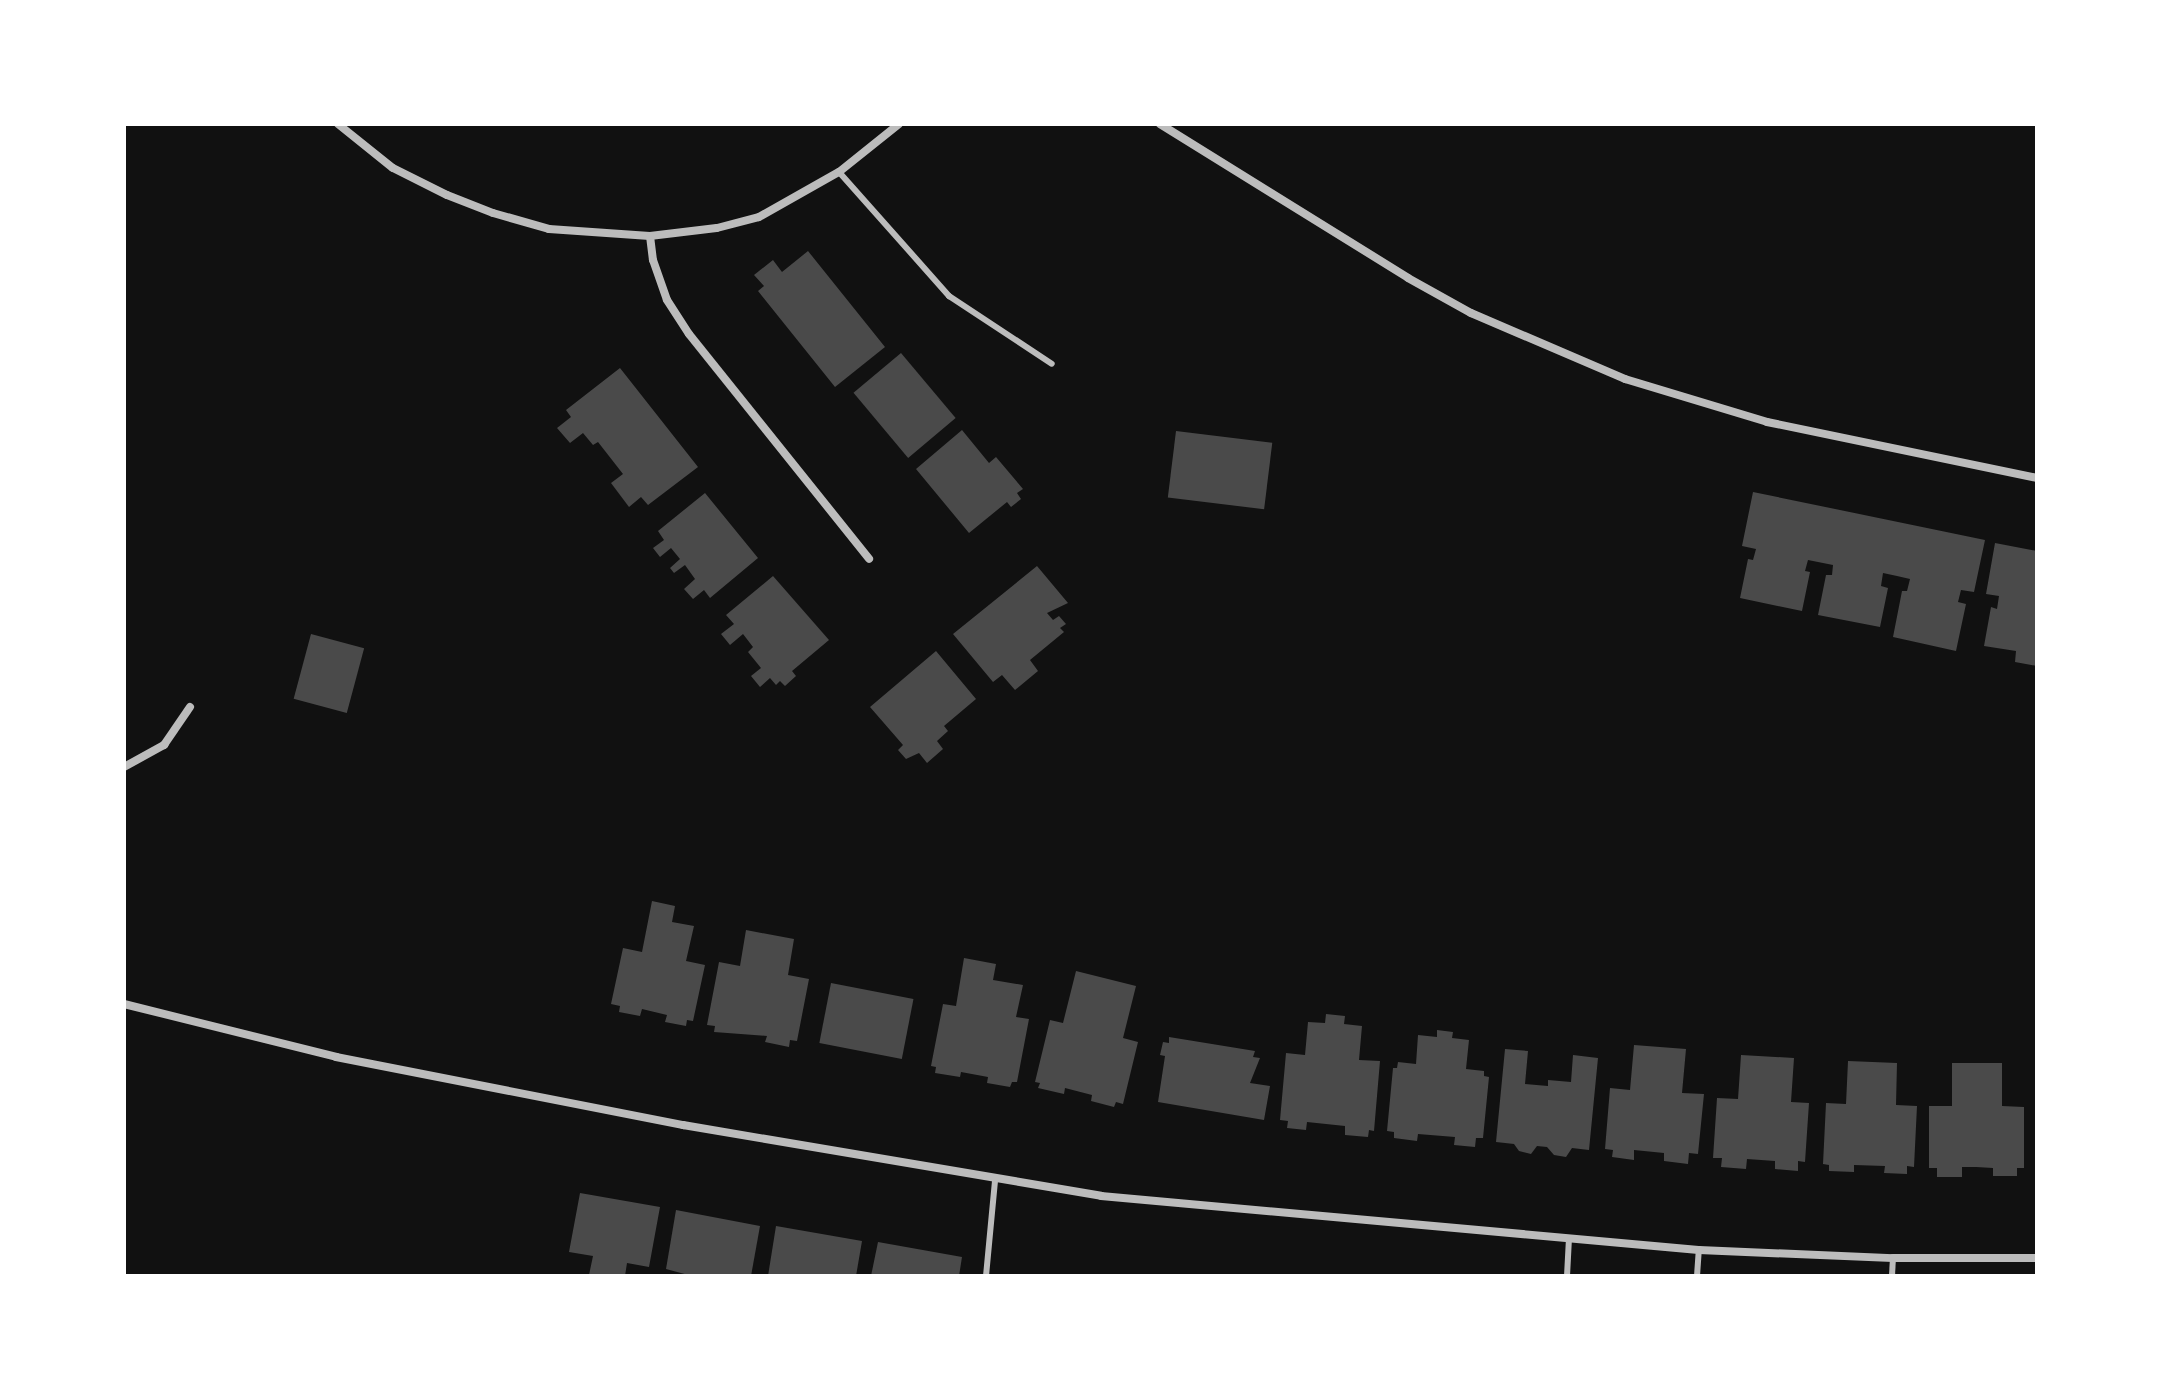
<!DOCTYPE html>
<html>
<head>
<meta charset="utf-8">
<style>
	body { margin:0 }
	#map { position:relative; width:2161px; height:1400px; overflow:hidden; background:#111; font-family:"Nunito Sans",sans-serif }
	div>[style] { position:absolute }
	.building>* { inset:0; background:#4a4a4a; transform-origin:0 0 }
	.service>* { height:6px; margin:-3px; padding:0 3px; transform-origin:3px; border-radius:3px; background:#bcbcbc }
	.minor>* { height:8px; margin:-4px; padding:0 4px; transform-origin:4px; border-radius:4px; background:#bcbcbc }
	span { translate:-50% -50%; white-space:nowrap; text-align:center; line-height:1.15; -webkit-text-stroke:7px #fff; paint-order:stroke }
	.frame { position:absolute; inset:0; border:126px solid #fff; pointer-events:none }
</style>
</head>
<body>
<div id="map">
	<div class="building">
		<div style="clip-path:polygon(808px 251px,885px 347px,835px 387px,758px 291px,764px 286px,754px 275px,773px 260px,782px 272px)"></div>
		<div style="left:901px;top:353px;width:85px;height:62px;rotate:50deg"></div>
		<div style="clip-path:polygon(620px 368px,698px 467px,648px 505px,641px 497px,629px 507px,611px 483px,623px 474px,598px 442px,593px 445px,583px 433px,570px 443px,557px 428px,571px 417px,566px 410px)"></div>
		<div style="clip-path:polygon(962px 430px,989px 463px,996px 457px,1023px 489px,1017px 493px,1021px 499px,1011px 507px,1007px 502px,969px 533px,916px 469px)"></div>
		<div style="left:1176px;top:431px;width:97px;height:67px;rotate:7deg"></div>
		<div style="clip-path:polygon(1753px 492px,1985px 540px,1974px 592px,1961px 590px,1958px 602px,1966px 604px,1956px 651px,1893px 637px,1902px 591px,1907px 591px,1910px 579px,1897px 576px,1883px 573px,1881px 586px,1888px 588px,1880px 627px,1818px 615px,1826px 575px,1832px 575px,1833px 565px,1808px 560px,1805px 571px,1810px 572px,1802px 611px,1740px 598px,1748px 559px,1753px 560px,1756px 549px,1742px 546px)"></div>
		<div style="clip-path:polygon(705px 493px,758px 558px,710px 598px,704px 590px,693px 599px,684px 589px,695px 579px,685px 565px,674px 573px,670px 568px,680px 559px,671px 548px,660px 557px,653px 548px,664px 540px,658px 531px)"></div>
		<div style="clip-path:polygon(1995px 543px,2037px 551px,2037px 666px,2015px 662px,2016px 651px,1984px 646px,1991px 607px,1997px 609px,1999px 596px,1986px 594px)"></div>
		<div style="clip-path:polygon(1037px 566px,1068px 603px,1047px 613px,1053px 620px,1059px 616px,1066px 624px,1060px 628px,1064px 632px,1030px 660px,1038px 671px,1015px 690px,1002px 675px,993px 682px,953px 634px)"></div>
		<div style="clip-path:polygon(773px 576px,829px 640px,792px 671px,796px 676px,785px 686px,780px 681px,776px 685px,770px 678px,760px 687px,751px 676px,761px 668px,748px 652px,753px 647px,743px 634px,730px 645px,721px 634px,734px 624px,726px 615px)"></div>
		<div style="left:311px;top:634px;width:55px;height:67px;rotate:15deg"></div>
		<div style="clip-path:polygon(936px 651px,976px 699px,944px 726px,948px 731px,937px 741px,943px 749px,927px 763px,919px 753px,906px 759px,898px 750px,903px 745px,870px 707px)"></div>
		<div style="clip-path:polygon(652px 901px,675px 906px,672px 922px,694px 926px,686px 961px,705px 965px,693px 1021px,687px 1020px,686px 1026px,665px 1022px,667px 1015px,642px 1009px,640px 1016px,619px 1012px,620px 1006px,611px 1004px,623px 948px,642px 952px)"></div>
		<div style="clip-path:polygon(746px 930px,794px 939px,788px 975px,809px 979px,797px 1041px,790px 1040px,789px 1047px,765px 1042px,767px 1036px,714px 1032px,715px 1026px,707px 1025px,719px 962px,740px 966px)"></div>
		<div style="clip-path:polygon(964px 958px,996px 964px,993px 980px,1023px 985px,1016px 1017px,1029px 1019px,1017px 1082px,1012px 1082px,1010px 1087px,987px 1083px,988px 1077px,961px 1072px,960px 1077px,935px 1073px,936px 1067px,931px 1066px,943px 1004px,956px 1006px)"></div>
		<div style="clip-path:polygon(1076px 971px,1136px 986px,1123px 1038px,1138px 1042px,1123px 1104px,1116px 1102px,1114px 1107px,1091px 1101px,1092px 1095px,1065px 1088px,1064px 1094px,1038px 1088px,1040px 1083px,1035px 1082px,1050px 1020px,1063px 1023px)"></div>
		<div style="left:831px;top:983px;width:84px;height:61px;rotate:11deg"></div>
		<div style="clip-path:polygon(1326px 1014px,1345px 1016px,1344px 1024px,1362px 1026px,1359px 1060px,1380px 1061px,1374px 1131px,1369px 1130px,1368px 1137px,1345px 1135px,1345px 1126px,1307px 1122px,1306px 1130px,1287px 1128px,1288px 1121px,1280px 1120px,1286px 1053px,1305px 1055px,1308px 1022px,1325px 1023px)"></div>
		<div style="clip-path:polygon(1437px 1030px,1453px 1032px,1452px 1038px,1469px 1040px,1466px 1069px,1484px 1071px,1484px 1076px,1489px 1077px,1483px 1138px,1476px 1138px,1475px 1147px,1454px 1145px,1455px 1137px,1418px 1134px,1417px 1141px,1394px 1138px,1394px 1132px,1387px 1131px,1393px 1068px,1397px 1068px,1398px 1062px,1416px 1064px,1418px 1035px,1437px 1037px)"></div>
		<div style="clip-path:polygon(1169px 1037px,1255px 1051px,1253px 1057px,1260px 1058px,1250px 1083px,1270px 1086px,1264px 1120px,1158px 1102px,1165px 1056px,1160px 1055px,1163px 1042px,1169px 1043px)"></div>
		<div style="clip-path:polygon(1634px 1045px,1686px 1049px,1682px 1093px,1704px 1094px,1698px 1154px,1689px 1153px,1688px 1164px,1664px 1161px,1664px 1153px,1634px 1150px,1634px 1160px,1612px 1157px,1613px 1150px,1605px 1149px,1610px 1088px,1630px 1090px)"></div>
		<div style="clip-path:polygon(1505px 1049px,1528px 1051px,1525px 1084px,1548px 1086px,1548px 1080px,1571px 1082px,1573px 1055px,1598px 1058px,1589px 1150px,1572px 1148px,1566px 1157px,1554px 1155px,1547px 1147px,1537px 1146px,1531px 1154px,1519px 1151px,1514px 1144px,1496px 1142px)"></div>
		<div style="clip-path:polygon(1741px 1055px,1794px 1058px,1791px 1102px,1809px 1103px,1805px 1162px,1798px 1161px,1798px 1171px,1775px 1169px,1775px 1161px,1747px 1159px,1746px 1169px,1721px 1167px,1722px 1158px,1713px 1158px,1717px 1098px,1738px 1099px)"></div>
		<div style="clip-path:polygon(1848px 1061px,1897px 1063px,1896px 1105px,1917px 1106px,1914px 1167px,1907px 1166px,1907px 1174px,1884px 1173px,1885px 1166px,1854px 1165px,1854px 1172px,1829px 1171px,1829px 1165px,1823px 1164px,1826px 1103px,1846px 1104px)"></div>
		<div style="clip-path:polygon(1952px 1063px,2002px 1063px,2002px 1106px,2024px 1107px,2024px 1168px,2017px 1168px,2017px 1176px,1993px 1176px,1993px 1168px,1976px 1167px,1962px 1167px,1962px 1177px,1937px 1177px,1937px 1168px,1929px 1168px,1929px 1106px,1952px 1106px)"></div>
		<div style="clip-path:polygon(580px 1193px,660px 1207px,649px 1267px,627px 1263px,625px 1276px,589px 1275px,593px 1256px,569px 1252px)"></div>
		<div style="clip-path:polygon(676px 1210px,760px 1226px,751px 1276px,692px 1276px,666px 1269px)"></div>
		<div style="clip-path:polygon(776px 1226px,862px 1241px,856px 1276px,768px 1276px)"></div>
		<div style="clip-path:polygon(878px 1242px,962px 1257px,959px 1276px,871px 1276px)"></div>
	</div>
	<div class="service">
		<div style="left:839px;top:172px;width:166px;rotate:48.4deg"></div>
		<div style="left:949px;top:296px;width:123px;rotate:33.4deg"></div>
		<div style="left:986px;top:1276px;width:96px;rotate:-84.6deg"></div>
		<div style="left:1567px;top:1276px;width:37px;rotate:-87deg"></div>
		<div style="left:1697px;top:1276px;width:26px;rotate:-86deg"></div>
		<div style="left:1892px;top:1276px;width:18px;rotate:-87deg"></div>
	</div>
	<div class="minor">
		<div style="left:338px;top:124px;width:70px;rotate:38.7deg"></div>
		<div style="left:393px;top:168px;width:60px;rotate:26.6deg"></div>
		<div style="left:447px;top:195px;width:49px;rotate:21.4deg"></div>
		<div style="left:493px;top:213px;width:58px;rotate:15.9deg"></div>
		<div style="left:549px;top:229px;width:101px;rotate:4deg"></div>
		<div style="left:650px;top:236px;width:67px;rotate:-6.8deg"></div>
		<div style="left:717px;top:228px;width:43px;rotate:-14.7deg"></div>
		<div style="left:759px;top:217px;width:92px;rotate:-29.4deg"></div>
		<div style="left:839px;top:172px;width:77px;rotate:-38.7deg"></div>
		<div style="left:1160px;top:124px;width:292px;rotate:31.8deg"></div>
		<div style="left:1408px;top:278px;width:72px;rotate:29.1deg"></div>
		<div style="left:1471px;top:313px;width:168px;rotate:23.2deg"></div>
		<div style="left:1625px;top:379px;width:148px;rotate:16.8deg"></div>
		<div style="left:1767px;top:422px;width:276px;rotate:11.7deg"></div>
		<div style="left:650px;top:236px;width:24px;rotate:83deg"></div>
		<div style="left:653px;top:260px;width:42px;rotate:70.7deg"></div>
		<div style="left:667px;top:300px;width:40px;rotate:57.1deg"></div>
		<div style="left:689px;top:334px;width:288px;rotate:51.3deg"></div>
		<div style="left:124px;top:767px;width:46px;rotate:-28.8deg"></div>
		<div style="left:164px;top:745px;width:46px;rotate:-55.6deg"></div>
		<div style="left:124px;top:1004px;width:219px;rotate:14deg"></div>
		<div style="left:336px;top:1057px;width:354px;rotate:11.1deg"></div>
		<div style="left:683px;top:1125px;width:424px;rotate:9.6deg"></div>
		<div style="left:1101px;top:1196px;width:600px;rotate:5.16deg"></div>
		<div style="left:1699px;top:1250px;width:194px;rotate:2.4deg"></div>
		<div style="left:1893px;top:1258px;width:144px"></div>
	</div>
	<div class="frame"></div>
</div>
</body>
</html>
